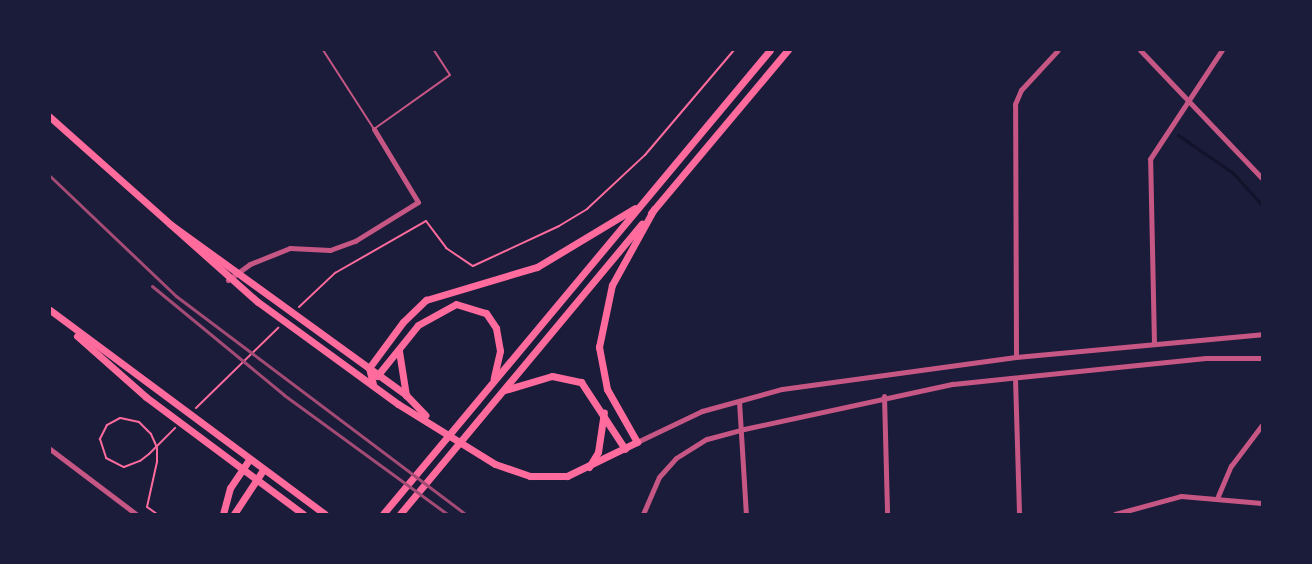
<!DOCTYPE html>
<html>
<head>
<meta charset="utf-8">
<style>
	body { margin:0 }
	#map { position:relative; width:1312px; height:564px; overflow:hidden; background:#1b1b3a; font-family:"Noto Sans",sans-serif }
	div>[style] { position:absolute }
	.stream>* { height:3px; margin:-1.5px; padding:0 1.5px; transform-origin:1.5px; border-radius:1.5px; background:#12122b }
	.path>* { height:2px; margin:-1px; padding:0 1px; transform-origin:1px; border-radius:1px; background:#ff6b9d }
	.service>* { height:2px; margin:-1px; padding:0 1px; transform-origin:1px; border-radius:1px; background:#c65784 }
	.minor>* { height:5px; margin:-2.5px; padding:0 2.5px; transform-origin:2.5px; border-radius:2.5px; background:#c65784 }
	.secondary>* { height:7px; margin:-3.5px; padding:0 3.5px; transform-origin:3.5px; border-radius:3.5px; background:#ff6b9d }
	.rail>* { height:3px; margin:-1.5px; padding:0 1.5px; transform-origin:1.5px; border-radius:1.5px; background:#a44b75 }
	span { translate:-50% -50%; white-space:nowrap; text-align:center; line-height:1.15; -webkit-text-stroke:4.5px #1b1b3a; paint-order:stroke }
	.frame { position:absolute; inset:0; border:51px solid #1b1b3a; pointer-events:none }
</style>
</head>
<body>
<div id="map">
	<div class="stream">
		<div style="left:1178px;top:135px;width:67px;rotate:34.6deg"></div>
		<div style="left:1233px;top:173px;width:43px;rotate:47.8deg"></div>
	</div>
	<div class="path">
		<div style="left:299px;top:307px;width:50px;rotate:-43.4deg"></div>
		<div style="left:335px;top:273px;width:105px;rotate:-29.7deg"></div>
		<div style="left:426px;top:221px;width:34px;rotate:53deg"></div>
		<div style="left:446px;top:248px;width:32px;rotate:34deg"></div>
		<div style="left:473px;top:266px;width:95px;rotate:-24.9deg"></div>
		<div style="left:559px;top:226px;width:33px;rotate:-31deg"></div>
		<div style="left:587px;top:209px;width:79px;rotate:-43deg"></div>
		<div style="left:645px;top:155px;width:138px;rotate:-49.7deg"></div>
		<div style="left:196px;top:408px;width:115px;rotate:-44.3deg"></div>
		<div style="left:157px;top:514px;width:12px;rotate:-145deg"></div>
		<div style="left:147px;top:507px;width:46px;rotate:-77.5deg"></div>
		<div style="left:157px;top:462px;width:14px;rotate:-90deg"></div>
		<div style="left:157px;top:448px;width:5px;rotate:-112deg"></div>
		<div style="left:155px;top:443px;width:10px;rotate:-114deg"></div>
		<div style="left:151px;top:434px;width:17px;rotate:-135deg"></div>
		<div style="left:139px;top:422px;width:19px;rotate:-168deg"></div>
		<div style="left:120px;top:418px;width:15px;rotate:152deg"></div>
		<div style="left:107px;top:425px;width:16px;rotate:117deg"></div>
		<div style="left:100px;top:439px;width:20px;rotate:72deg"></div>
		<div style="left:106px;top:458px;width:20px;rotate:27deg"></div>
		<div style="left:124px;top:467px;width:17px;rotate:-21deg"></div>
		<div style="left:140px;top:461px;width:11px;rotate:-38deg"></div>
		<div style="left:149px;top:454px;width:37px;rotate:-45deg"></div>
	</div>
	<div class="service">
		<div style="left:323px;top:50px;width:94px;rotate:57.2deg"></div>
		<div style="left:374px;top:129px;width:93px;rotate:-35.4deg"></div>
		<div style="left:450px;top:75px;width:30px;rotate:-123deg"></div>
	</div>
	<div class="minor">
		<div style="left:1140px;top:50px;width:177px;rotate:46.4deg"></div>
		<div style="left:228px;top:280px;width:27px;rotate:-36deg"></div>
		<div style="left:250px;top:264px;width:43px;rotate:-21.8deg"></div>
		<div style="left:290px;top:248px;width:40px;rotate:2.9deg"></div>
		<div style="left:330px;top:250px;width:27px;rotate:-20deg"></div>
		<div style="left:355px;top:241px;width:74px;rotate:-31.8deg"></div>
		<div style="left:418px;top:202px;width:85px;rotate:-121.1deg"></div>
		<div style="left:1154px;top:344px;width:185px;rotate:-91.2deg"></div>
		<div style="left:1150px;top:159px;width:131px;rotate:-56.6deg"></div>
		<div style="left:1016px;top:357px;width:253px;rotate:-90.2deg"></div>
		<div style="left:1015px;top:104px;width:15px;rotate:-67deg"></div>
		<div style="left:1021px;top:90px;width:54px;rotate:-47.2deg"></div>
		<div style="left:1015px;top:378px;width:136px;rotate:88.3deg"></div>
		<div style="left:884px;top:396px;width:118px;rotate:88.5deg"></div>
		<div style="left:739px;top:401px;width:113px;rotate:86.5deg"></div>
		<div style="left:637px;top:442px;width:72px;rotate:-25.5deg"></div>
		<div style="left:702px;top:411px;width:83px;rotate:-15.4deg"></div>
		<div style="left:782px;top:389px;width:236px;rotate:-7.8deg"></div>
		<div style="left:1016px;top:357px;width:247px;rotate:-5.3deg"></div>
		<div style="left:50px;top:449px;width:108px;rotate:37.1deg"></div>
		<div style="left:1218px;top:496px;width:33px;rotate:-67deg"></div>
		<div style="left:1231px;top:466px;width:51px;rotate:-52.9deg"></div>
		<div style="left:643px;top:514px;width:40px;rotate:-66.6deg"></div>
		<div style="left:659px;top:477px;width:25px;rotate:-48deg"></div>
		<div style="left:676px;top:458px;width:36px;rotate:-32deg"></div>
		<div style="left:707px;top:439px;width:38px;rotate:-15deg"></div>
		<div style="left:744px;top:429px;width:214px;rotate:-12.2deg"></div>
		<div style="left:953px;top:384px;width:254px;rotate:-5.9deg"></div>
		<div style="left:1206px;top:358px;width:56px"></div>
		<div style="left:1115px;top:514px;width:68px;rotate:-15.3deg"></div>
		<div style="left:1181px;top:496px;width:81px;rotate:4.9deg"></div>
	</div>
	<div class="secondary">
		<div style="left:50px;top:117px;width:278px;rotate:41.7deg"></div>
		<div style="left:258px;top:302px;width:173px;rotate:36.1deg"></div>
		<div style="left:398px;top:404px;width:114px;rotate:31.7deg"></div>
		<div style="left:495px;top:464px;width:37px;rotate:19deg"></div>
		<div style="left:530px;top:476px;width:37px"></div>
		<div style="left:567px;top:476px;width:78px;rotate:-25.9deg"></div>
		<div style="left:637px;top:442px;width:61px;rotate:-119.5deg"></div>
		<div style="left:607px;top:389px;width:43px;rotate:-100.8deg"></div>
		<div style="left:599px;top:347px;width:63px;rotate:-78.2deg"></div>
		<div style="left:612px;top:285px;width:87px;rotate:-61.1deg"></div>
		<div style="left:651px;top:213px;width:213px;rotate:-50deg"></div>
		<div style="left:170px;top:224px;width:291px;rotate:35.9deg"></div>
		<div style="left:406px;top:395px;width:28px;rotate:46deg"></div>
		<div style="left:50px;top:310px;width:342px;rotate:36.6deg"></div>
		<div style="left:77px;top:336px;width:92px;rotate:41.5deg"></div>
		<div style="left:146px;top:397px;width:196px;rotate:36.7deg"></div>
		<div style="left:399px;top:351px;width:45px;rotate:81deg"></div>
		<div style="left:377px;top:376px;width:65px;rotate:-51.2deg"></div>
		<div style="left:418px;top:325px;width:43px;rotate:-28.9deg"></div>
		<div style="left:456px;top:304px;width:31px;rotate:17deg"></div>
		<div style="left:486px;top:313px;width:18px;rotate:56deg"></div>
		<div style="left:496px;top:328px;width:23px;rotate:80deg"></div>
		<div style="left:500px;top:351px;width:28px;rotate:103deg"></div>
		<div style="left:373px;top:384px;width:16px;rotate:-104deg"></div>
		<div style="left:369px;top:368px;width:57px;rotate:-53.5deg"></div>
		<div style="left:403px;top:322px;width:32px;rotate:-44deg"></div>
		<div style="left:426px;top:300px;width:116px;rotate:-16.6deg"></div>
		<div style="left:537px;top:267px;width:114px;rotate:-31deg"></div>
		<div style="left:505px;top:390px;width:49px;rotate:-16.6deg"></div>
		<div style="left:552px;top:376px;width:30px;rotate:12deg"></div>
		<div style="left:581px;top:382px;width:80px;rotate:56.7deg"></div>
		<div style="left:589px;top:467px;width:17px;rotate:-59deg"></div>
		<div style="left:598px;top:452px;width:40px;rotate:-81.5deg"></div>
		<div style="left:223px;top:514px;width:27px;rotate:-75deg"></div>
		<div style="left:230px;top:488px;width:34px;rotate:-56deg"></div>
		<div style="left:234px;top:514px;width:53px;rotate:-56.6deg"></div>
		<div style="left:383px;top:514px;width:604px;rotate:-50.17deg"></div>
		<div style="left:400px;top:514px;width:378px;rotate:-50.2deg"></div>
	</div>
	<div class="rail">
		<div style="left:50px;top:176px;width:174px;rotate:43.6deg"></div>
		<div style="left:176px;top:296px;width:362px;rotate:37deg"></div>
		<div style="left:152px;top:286px;width:171px;rotate:39.5deg"></div>
		<div style="left:284px;top:395px;width:202px;rotate:36.1deg"></div>
	</div>
	<div class="frame"></div>
</div>
</body>
</html>
